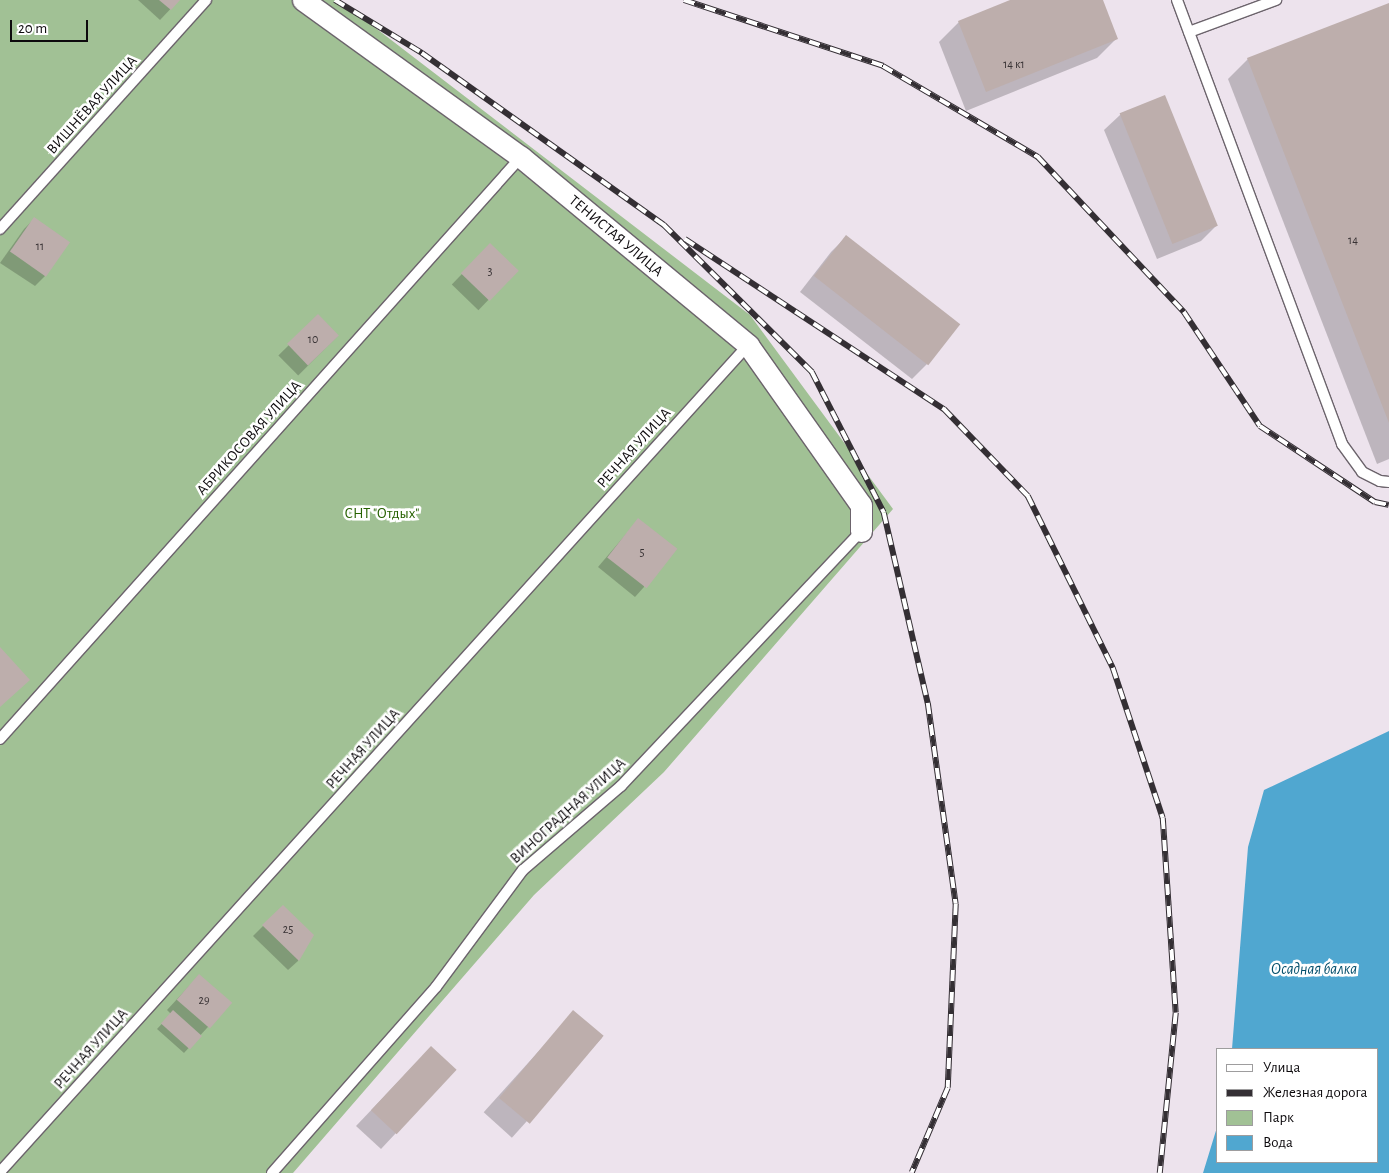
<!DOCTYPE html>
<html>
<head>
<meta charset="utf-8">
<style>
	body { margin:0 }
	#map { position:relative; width:1389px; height:1173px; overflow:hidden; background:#ede3ed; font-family:"Alegreya Sans",sans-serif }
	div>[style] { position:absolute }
	.green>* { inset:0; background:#a1c195 }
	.water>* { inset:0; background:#50a7d0 }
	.shadow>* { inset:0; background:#0003; transform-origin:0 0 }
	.building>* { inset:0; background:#bdaeac; transform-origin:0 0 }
	.roads { filter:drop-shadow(1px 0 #6c646c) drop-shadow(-1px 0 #6c646c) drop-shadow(0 1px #6c646c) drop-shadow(0 -1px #6c646c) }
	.lane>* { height:10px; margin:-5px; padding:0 5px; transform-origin:5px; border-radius:5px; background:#fff }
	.street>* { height:21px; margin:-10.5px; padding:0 10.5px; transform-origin:10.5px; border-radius:10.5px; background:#fff }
	.rail>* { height:5.5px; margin-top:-2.75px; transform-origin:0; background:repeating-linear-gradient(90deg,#fff 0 11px,#342f34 0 22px); box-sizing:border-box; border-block:1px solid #342f34 }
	span { translate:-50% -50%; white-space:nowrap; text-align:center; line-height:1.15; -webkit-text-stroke:5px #fff; paint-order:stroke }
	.number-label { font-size:12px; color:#393335 }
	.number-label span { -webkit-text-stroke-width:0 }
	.street-label { font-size:15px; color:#0d0a0d }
	.park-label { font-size:15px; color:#266101 }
	.water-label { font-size:16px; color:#024e6b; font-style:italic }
	.legend { position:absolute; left:1216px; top:1048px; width:162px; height:115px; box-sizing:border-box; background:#fff; border:1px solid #9e9d9e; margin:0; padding:6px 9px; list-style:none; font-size:15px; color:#0d0a0d }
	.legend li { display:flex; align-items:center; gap:10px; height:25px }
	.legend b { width:25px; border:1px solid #9e9d9e }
	.scale { position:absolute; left:10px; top:20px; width:78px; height:22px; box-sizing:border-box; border:2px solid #0d0a0d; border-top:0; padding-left:6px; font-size:15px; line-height:18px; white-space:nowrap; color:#0d0a0d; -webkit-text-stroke:4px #fff; paint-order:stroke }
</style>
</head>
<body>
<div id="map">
	<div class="green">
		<div style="clip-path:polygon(0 0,339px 0,750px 315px,893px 509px,664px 772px,534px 895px,293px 1173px,0 1173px)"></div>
	</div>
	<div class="water">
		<div style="clip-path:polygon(1389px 731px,1389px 1173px,1203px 1173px,1218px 1124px,1218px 1162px,1378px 1162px,1378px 1049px,1232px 1049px,1248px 847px,1264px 790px)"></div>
	</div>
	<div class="shadow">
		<div style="clip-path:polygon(138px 0,179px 0,160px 20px)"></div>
		<div style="clip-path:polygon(1013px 0,1101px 0,1117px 38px,1097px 58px,966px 111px,939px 42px,959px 22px)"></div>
		<div style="clip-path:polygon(1389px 4px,1389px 459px,1377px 464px,1228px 79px,1248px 59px)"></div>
		<div style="clip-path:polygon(1164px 97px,1216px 226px,1201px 241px,1157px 259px,1104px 130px,1120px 115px)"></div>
		<div style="clip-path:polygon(34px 219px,45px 276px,35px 286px,0 263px,24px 229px)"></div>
		<div style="clip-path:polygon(846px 237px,927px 364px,912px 379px,800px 292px,831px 252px)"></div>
		<div style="left:490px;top:245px;width:37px;height:55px;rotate:44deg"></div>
		<div style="left:318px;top:316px;width:28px;height:56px;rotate:45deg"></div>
		<div style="clip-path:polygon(638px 520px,644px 587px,635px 597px,598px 567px)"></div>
		<div style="clip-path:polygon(283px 906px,312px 936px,298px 961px,288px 970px,253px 936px)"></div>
		<div style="clip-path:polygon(190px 985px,230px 1003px,184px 1053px,157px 1029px,171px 1014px,167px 1010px)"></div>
		<div style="left:574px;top:1012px;width:38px;height:135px;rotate:42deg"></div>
		<div style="clip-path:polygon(416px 1063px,455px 1070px,381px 1149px,356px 1126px)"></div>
	</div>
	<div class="building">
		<div style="clip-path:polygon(159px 0,180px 0,171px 10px)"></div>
		<div style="clip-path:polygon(1010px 0,1103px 0,1118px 39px,986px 92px,958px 21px)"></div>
		<div style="clip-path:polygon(1389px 3px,1389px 423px,1247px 58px)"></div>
		<div style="left:1165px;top:95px;width:141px;height:49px;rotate:68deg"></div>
		<div style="left:34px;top:217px;width:44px;height:42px;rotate:35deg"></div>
		<div style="left:846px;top:235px;width:145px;height:52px;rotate:38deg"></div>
		<div style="left:490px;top:243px;width:40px;height:42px;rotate:44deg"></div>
		<div style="left:318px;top:314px;width:30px;height:43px;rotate:46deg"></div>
		<div style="left:638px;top:518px;width:50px;height:50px;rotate:38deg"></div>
		<div style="clip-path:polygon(0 647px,30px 680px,0 707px)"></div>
		<div style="clip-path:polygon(283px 905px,314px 935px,299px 961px,262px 925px)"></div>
		<div style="left:199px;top:974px;width:44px;height:34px;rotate:41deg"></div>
		<div style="left:173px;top:1010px;width:39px;height:18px;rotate:42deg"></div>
		<div style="left:573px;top:1010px;width:40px;height:115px;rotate:40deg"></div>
		<div style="left:431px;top:1046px;width:35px;height:88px;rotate:43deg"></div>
	</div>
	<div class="roads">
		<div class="lane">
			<div style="left:1177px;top:0;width:474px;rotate:69.6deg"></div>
			<div style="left:1342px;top:444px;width:34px;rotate:54deg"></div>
			<div style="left:1362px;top:472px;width:20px;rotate:27deg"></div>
			<div style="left:1380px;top:481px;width:9px;rotate:6deg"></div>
			<div style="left:1189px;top:32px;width:93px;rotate:-20.2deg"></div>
			<div style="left:0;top:229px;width:308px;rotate:-48deg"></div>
			<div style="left:0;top:739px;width:781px;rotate:-48.17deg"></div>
			<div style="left:0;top:1172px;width:1115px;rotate:-47.87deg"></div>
			<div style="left:272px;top:1173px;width:248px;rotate:-48.6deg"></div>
			<div style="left:436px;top:987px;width:146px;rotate:-53.4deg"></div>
			<div style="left:523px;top:870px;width:129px;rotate:-40.6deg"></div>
			<div style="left:621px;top:786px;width:350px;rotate:-46.7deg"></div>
		</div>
		<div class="street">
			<div style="left:303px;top:0;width:269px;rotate:35.8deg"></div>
			<div style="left:521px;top:157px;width:295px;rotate:39.6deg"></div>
			<div style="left:748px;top:345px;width:196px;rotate:54.8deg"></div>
			<div style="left:861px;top:505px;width:26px;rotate:90deg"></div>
		</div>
	</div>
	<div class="rail">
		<div style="left:335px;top:0;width:102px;rotate:31.3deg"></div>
		<div style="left:422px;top:53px;width:297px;rotate:35.4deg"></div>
		<div style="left:664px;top:225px;width:209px;rotate:44.8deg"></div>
		<div style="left:812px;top:372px;width:158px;rotate:62.9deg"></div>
		<div style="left:884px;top:513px;width:195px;rotate:77deg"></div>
		<div style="left:928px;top:703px;width:203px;rotate:82.1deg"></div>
		<div style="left:956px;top:904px;width:184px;rotate:92.5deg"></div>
		<div style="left:948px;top:1088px;width:92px;rotate:113deg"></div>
		<div style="left:684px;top:0;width:210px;rotate:18.3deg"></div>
		<div style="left:883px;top:66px;width:180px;rotate:30.4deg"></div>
		<div style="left:1038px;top:157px;width:213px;rotate:46.7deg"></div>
		<div style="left:1184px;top:312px;width:137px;rotate:56.3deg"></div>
		<div style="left:1260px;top:426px;width:138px;rotate:33.5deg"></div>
		<div style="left:1375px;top:502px;width:14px;rotate:12deg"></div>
		<div style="left:685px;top:239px;width:310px;rotate:33.3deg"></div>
		<div style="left:944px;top:409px;width:121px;rotate:46deg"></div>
		<div style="left:1028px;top:496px;width:192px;rotate:63.7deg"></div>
		<div style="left:1113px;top:668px;width:158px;rotate:71.6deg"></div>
		<div style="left:1163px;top:818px;width:195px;rotate:86.2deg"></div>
		<div style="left:1176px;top:1013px;width:161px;rotate:95.7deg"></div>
	</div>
	<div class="number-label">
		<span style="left:1014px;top:65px">14 к1</span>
		<span style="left:1353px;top:241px">14</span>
		<span style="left:40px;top:247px">11</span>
		<span style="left:490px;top:272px">3</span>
		<span style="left:313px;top:340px">10</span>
		<span style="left:642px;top:553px">5</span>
		<span style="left:288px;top:930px">25</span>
		<span style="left:204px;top:1001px">29</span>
	</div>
	<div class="street-label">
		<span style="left:92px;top:105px;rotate:-48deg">ВИШНЁВАЯ УЛИЦА</span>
		<span style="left:616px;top:236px;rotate:40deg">ТЕНИСТАЯ УЛИЦА</span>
		<span style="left:249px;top:438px;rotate:-48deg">АБРИКОСОВАЯ УЛИЦА</span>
		<span style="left:634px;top:448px;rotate:-48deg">РЕЧНАЯ УЛИЦА</span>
		<span style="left:363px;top:749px;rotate:-48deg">РЕЧНАЯ УЛИЦА</span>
		<span style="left:568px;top:811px;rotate:-42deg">ВИНОГРАДНАЯ УЛИЦА</span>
		<span style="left:91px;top:1049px;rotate:-48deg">РЕЧНАЯ УЛИЦА</span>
	</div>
	<div class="park-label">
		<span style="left:382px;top:514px">СНТ "Отдых"</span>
	</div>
	<div class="water-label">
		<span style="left:1314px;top:969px">Осадная балка</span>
	</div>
	<ul class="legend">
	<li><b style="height:6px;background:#fff"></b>Улица</li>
	<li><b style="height:6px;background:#342f34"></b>Железная дорога</li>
	<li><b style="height:14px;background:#a1c195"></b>Парк</li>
	<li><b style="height:14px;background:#50a7d0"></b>Вода</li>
	</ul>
	<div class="scale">20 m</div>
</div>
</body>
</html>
